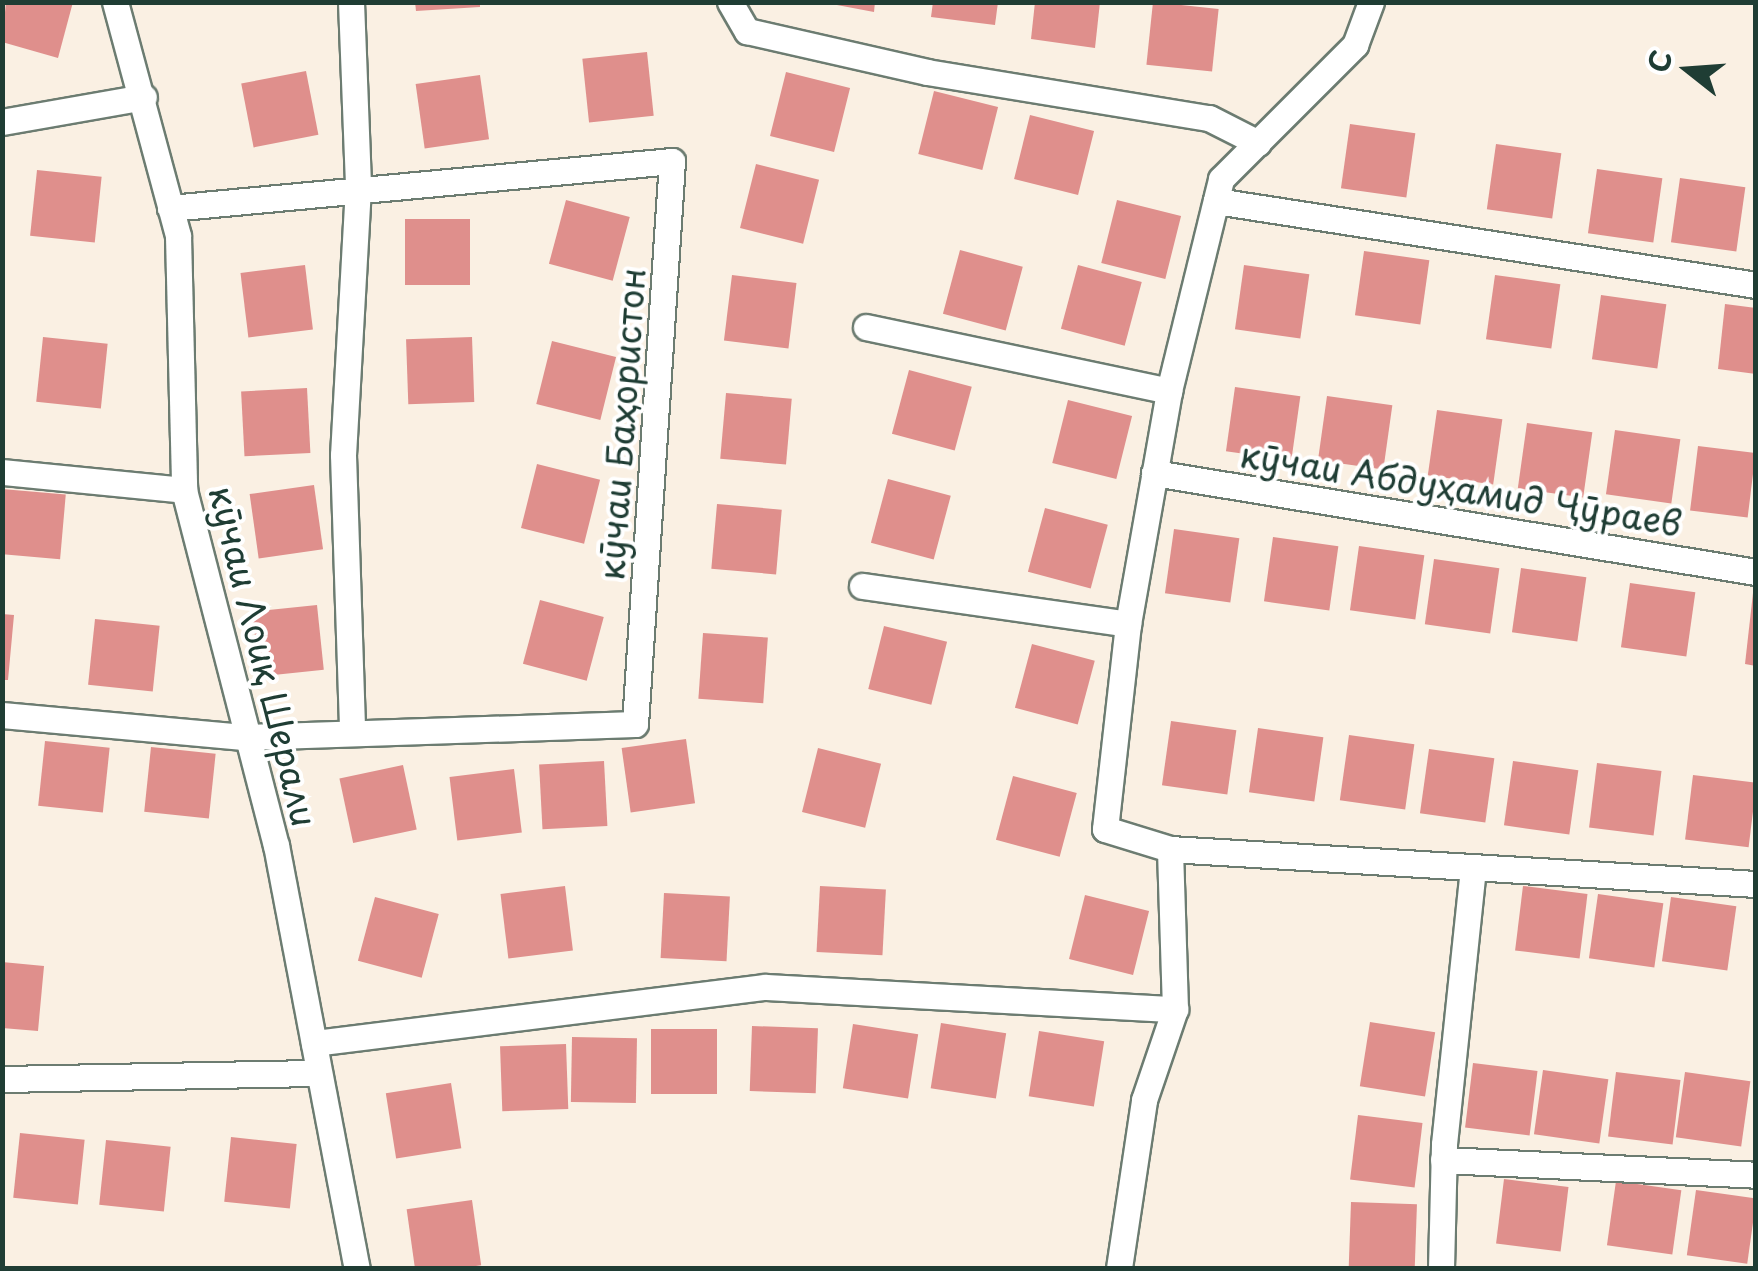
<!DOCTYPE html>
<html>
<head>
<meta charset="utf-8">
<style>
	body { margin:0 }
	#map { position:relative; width:1758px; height:1271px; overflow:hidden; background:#faf0e3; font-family:"Playpen Sans",sans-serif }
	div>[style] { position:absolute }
	.building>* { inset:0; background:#df8f8c; transform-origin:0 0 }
	.roads { filter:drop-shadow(2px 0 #6c7c71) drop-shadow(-2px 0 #6c7c71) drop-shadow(0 2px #6c7c71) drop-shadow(0 -2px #6c7c71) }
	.minor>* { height:25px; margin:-12.5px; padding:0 12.5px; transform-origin:12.5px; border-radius:12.5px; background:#fff }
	span { translate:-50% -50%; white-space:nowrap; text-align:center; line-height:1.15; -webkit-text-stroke:8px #fff; paint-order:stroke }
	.street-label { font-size:35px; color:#1f3d34 }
	.frame { position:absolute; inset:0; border:5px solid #1f3d34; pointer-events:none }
	.north { position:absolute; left:1638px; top:20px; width:100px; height:100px; -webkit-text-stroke:8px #fff; paint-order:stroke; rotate:287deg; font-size:28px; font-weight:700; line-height:40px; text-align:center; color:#1f3d34 }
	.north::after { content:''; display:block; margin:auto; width:35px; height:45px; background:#1f3d34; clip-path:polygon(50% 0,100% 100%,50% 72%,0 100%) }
</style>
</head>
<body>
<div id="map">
	<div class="building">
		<div style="clip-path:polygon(6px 2px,73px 2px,58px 58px,2px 42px)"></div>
		<div style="clip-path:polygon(415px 2px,480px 2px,480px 7px,416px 11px)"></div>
		<div style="clip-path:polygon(821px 2px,875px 2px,874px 12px)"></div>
		<div style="clip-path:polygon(933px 2px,998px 2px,995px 25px,931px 17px)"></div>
		<div style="clip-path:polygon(1035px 2px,1100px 2px,1095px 48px,1031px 39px)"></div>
		<div style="left:1153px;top:2px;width:66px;height:63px;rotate:6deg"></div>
		<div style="left:647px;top:52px;width:64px;height:65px;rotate:84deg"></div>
		<div style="left:306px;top:71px;width:65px;height:66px;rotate:79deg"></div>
		<div style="left:786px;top:72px;width:66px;height:66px;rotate:14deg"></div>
		<div style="left:480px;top:75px;width:65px;height:65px;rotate:82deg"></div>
		<div style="left:934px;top:91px;width:66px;height:65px;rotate:14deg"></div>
		<div style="left:1030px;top:115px;width:66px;height:66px;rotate:14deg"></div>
		<div style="left:1350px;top:124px;width:66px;height:65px;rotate:8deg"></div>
		<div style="left:1496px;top:144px;width:66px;height:66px;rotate:8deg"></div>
		<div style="left:756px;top:164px;width:65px;height:66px;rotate:14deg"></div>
		<div style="left:1597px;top:169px;width:66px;height:65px;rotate:8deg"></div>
		<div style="left:37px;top:170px;width:65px;height:66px;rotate:6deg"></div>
		<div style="left:1680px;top:178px;width:66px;height:65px;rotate:8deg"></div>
		<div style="left:566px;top:200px;width:66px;height:66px;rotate:15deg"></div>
		<div style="left:1117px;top:200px;width:66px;height:65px;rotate:14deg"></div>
		<div style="left:405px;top:219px;width:65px;height:66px"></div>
		<div style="left:960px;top:250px;width:65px;height:66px;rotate:15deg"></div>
		<div style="left:1364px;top:251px;width:66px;height:65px;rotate:8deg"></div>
		<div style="left:305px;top:265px;width:65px;height:65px;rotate:83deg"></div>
		<div style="left:1078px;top:265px;width:66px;height:66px;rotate:15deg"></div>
		<div style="left:1244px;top:265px;width:66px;height:65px;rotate:8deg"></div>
		<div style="left:732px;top:275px;width:65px;height:66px;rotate:7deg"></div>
		<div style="left:1495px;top:275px;width:66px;height:65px;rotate:8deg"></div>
		<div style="left:1601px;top:295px;width:66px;height:65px;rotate:8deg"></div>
		<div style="clip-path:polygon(1725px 304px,1756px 308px,1756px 374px,1718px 369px)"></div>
		<div style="left:43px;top:337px;width:65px;height:65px;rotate:6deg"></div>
		<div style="left:472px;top:337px;width:65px;height:66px;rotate:88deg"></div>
		<div style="left:552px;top:341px;width:66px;height:65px;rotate:14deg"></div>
		<div style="left:909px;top:370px;width:65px;height:66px;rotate:15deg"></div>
		<div style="left:1235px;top:387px;width:66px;height:65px;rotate:8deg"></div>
		<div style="left:307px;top:388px;width:65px;height:66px;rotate:87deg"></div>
		<div style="left:726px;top:393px;width:66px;height:66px;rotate:5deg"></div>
		<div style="left:1327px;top:396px;width:66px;height:65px;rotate:8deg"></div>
		<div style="left:1068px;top:400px;width:66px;height:65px;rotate:14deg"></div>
		<div style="left:1437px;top:410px;width:66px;height:66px;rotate:8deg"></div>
		<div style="left:1527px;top:423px;width:66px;height:66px;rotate:8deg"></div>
		<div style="left:1615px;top:430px;width:66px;height:65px;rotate:8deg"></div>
		<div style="left:1698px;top:446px;width:58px;height:65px;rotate:7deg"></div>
		<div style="left:537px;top:464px;width:65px;height:66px;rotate:14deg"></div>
		<div style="left:888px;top:479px;width:65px;height:66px;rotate:15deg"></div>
		<div style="left:314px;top:485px;width:65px;height:65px;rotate:82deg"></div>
		<div style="left:2px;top:489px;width:64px;height:65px;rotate:5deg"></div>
		<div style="left:717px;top:504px;width:65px;height:65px;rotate:5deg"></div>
		<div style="left:1045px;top:508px;width:65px;height:66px;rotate:15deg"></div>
		<div style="left:1174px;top:529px;width:66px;height:65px;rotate:8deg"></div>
		<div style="left:1273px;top:537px;width:66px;height:65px;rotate:8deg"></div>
		<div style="left:1359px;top:546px;width:66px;height:65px;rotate:8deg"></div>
		<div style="left:1434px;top:559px;width:66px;height:66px;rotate:8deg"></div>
		<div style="left:1521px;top:568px;width:66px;height:65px;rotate:8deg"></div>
		<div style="left:1630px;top:583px;width:66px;height:65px;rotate:8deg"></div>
		<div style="clip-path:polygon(1753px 593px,1756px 593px,1756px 666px,1745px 664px)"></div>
		<div style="left:540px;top:600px;width:66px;height:66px;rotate:15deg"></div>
		<div style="left:317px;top:605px;width:65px;height:65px;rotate:84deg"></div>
		<div style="clip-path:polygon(2px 614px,14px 615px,8px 680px,2px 680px)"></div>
		<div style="left:95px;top:619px;width:65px;height:66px;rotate:6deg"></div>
		<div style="left:884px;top:626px;width:65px;height:65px;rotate:14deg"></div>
		<div style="left:703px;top:633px;width:65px;height:66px;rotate:4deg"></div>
		<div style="left:1032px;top:644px;width:65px;height:66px;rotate:15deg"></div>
		<div style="left:1171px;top:721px;width:66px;height:65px;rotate:8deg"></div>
		<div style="left:1258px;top:728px;width:66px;height:65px;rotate:8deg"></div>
		<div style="left:1349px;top:735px;width:66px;height:66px;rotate:8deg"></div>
		<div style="left:686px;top:739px;width:65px;height:65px;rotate:82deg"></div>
		<div style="left:45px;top:741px;width:65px;height:65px;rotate:6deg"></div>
		<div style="left:151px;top:747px;width:65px;height:65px;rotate:6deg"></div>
		<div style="left:818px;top:748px;width:65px;height:66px;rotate:14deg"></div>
		<div style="left:1429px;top:749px;width:66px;height:65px;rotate:8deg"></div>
		<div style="left:604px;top:761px;width:65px;height:65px;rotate:87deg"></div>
		<div style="left:1513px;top:761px;width:66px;height:65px;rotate:8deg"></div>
		<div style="left:1597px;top:763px;width:65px;height:65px;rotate:7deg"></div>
		<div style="left:403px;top:765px;width:66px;height:65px;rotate:78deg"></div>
		<div style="left:514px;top:769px;width:64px;height:65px;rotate:83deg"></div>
		<div style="left:1693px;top:775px;width:64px;height:65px;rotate:7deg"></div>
		<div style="left:1013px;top:776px;width:66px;height:66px;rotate:15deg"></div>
		<div style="left:565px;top:886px;width:65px;height:65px;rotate:83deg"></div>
		<div style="left:820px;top:886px;width:66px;height:66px;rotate:3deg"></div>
		<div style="left:1523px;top:886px;width:65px;height:65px;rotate:7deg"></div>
		<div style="left:664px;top:893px;width:66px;height:65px;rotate:3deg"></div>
		<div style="left:1598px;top:894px;width:66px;height:65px;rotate:8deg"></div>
		<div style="left:1085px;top:895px;width:66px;height:66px;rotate:14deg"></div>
		<div style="left:375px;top:897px;width:66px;height:66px;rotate:15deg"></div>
		<div style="left:1671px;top:897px;width:66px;height:65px;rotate:8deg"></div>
		<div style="clip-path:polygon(2px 962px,44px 966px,38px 1031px,2px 1028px)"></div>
		<div style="left:1370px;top:1022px;width:66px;height:65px;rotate:9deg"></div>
		<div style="left:941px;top:1023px;width:66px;height:66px;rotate:9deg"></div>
		<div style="left:853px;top:1024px;width:66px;height:65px;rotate:9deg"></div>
		<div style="left:752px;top:1026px;width:66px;height:65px;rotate:2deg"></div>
		<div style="left:651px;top:1029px;width:66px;height:65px"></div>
		<div style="left:1039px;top:1031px;width:66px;height:66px;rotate:9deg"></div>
		<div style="left:572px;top:1037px;width:65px;height:65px;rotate:1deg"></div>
		<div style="left:566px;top:1044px;width:65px;height:66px;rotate:88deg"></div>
		<div style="left:1473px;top:1063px;width:65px;height:65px;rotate:7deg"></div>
		<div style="left:1543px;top:1070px;width:66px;height:65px;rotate:8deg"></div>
		<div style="left:1616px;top:1072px;width:65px;height:65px;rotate:7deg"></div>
		<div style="left:1685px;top:1072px;width:66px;height:66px;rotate:8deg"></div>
		<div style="left:451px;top:1083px;width:66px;height:66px;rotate:81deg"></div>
		<div style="left:1358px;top:1115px;width:65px;height:65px;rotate:7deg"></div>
		<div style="left:20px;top:1133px;width:65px;height:65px;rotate:6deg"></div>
		<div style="left:231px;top:1137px;width:66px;height:65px;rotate:6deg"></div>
		<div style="left:106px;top:1140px;width:65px;height:65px;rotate:6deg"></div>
		<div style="left:1504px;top:1179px;width:65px;height:65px;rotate:7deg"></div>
		<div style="left:1616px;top:1181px;width:66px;height:65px;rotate:8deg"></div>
		<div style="left:1696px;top:1190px;width:61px;height:66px;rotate:8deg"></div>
		<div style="left:472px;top:1200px;width:66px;height:66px;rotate:82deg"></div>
		<div style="left:1351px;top:1202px;width:66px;height:66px;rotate:2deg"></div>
	</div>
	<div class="roads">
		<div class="minor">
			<div style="left:115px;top:2px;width:242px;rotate:74.9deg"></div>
			<div style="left:178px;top:236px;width:254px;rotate:88.6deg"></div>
			<div style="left:184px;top:490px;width:367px;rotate:75.5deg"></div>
			<div style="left:276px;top:845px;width:431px;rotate:79.2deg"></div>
			<div style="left:351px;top:2px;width:185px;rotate:87.8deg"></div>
			<div style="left:358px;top:187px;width:268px;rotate:93.2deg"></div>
			<div style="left:343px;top:455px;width:278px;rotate:88.1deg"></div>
			<div style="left:730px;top:2px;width:34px;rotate:60deg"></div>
			<div style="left:747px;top:31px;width:185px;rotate:12.8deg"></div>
			<div style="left:927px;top:72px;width:286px;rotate:9.3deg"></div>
			<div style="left:1209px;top:118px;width:55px;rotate:27deg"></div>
			<div style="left:2px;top:122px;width:144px;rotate:-10deg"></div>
			<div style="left:1216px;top:201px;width:546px;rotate:8.84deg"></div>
			<div style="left:866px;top:327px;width:310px;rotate:11.9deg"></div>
			<div style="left:2px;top:472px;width:183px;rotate:5.6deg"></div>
			<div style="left:1154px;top:473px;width:610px;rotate:9.34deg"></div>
			<div style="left:862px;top:586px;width:269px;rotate:8.1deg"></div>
			<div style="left:2px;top:715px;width:245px;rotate:5.2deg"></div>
			<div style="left:246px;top:737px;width:389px;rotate:-1.9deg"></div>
			<div style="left:635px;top:724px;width:564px;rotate:-86.24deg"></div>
			<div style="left:672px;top:161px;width:504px;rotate:174.65deg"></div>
			<div style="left:1170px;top:849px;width:587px;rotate:3.42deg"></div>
			<div style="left:314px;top:1043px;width:454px;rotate:-7.1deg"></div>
			<div style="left:765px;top:987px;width:411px;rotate:3.1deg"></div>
			<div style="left:2px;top:1079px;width:316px;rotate:-1.1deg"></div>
			<div style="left:1443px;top:1160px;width:313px;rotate:2.7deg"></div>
			<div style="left:1119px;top:1268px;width:170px;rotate:-81.5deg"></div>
			<div style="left:1144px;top:1100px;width:96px;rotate:-71.2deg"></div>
			<div style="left:1175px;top:1009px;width:160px;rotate:-91.8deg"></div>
			<div style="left:1170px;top:849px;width:68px;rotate:-162.9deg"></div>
			<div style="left:1105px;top:829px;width:206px;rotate:-83.6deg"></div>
			<div style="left:1128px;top:624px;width:237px;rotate:-80deg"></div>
			<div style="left:1169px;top:391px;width:218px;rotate:-76.2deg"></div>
			<div style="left:1221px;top:179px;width:190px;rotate:-45deg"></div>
			<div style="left:1355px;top:45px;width:46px;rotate:-69.6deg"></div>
			<div style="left:1441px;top:1268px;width:124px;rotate:-88.6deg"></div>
			<div style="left:1444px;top:1144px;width:278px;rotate:-84deg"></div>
		</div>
	</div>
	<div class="street-label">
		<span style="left:621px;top:424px;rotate:-86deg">кӯчаи Баҳористон</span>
		<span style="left:1461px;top:488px;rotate:9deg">кӯчаи Абдуҳамид Ҷӯраев</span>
		<span style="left:264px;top:656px;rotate:76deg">кӯчаи Лоиқ Шерали</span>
	</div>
	<div class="frame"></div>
	<div class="north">С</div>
</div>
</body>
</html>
